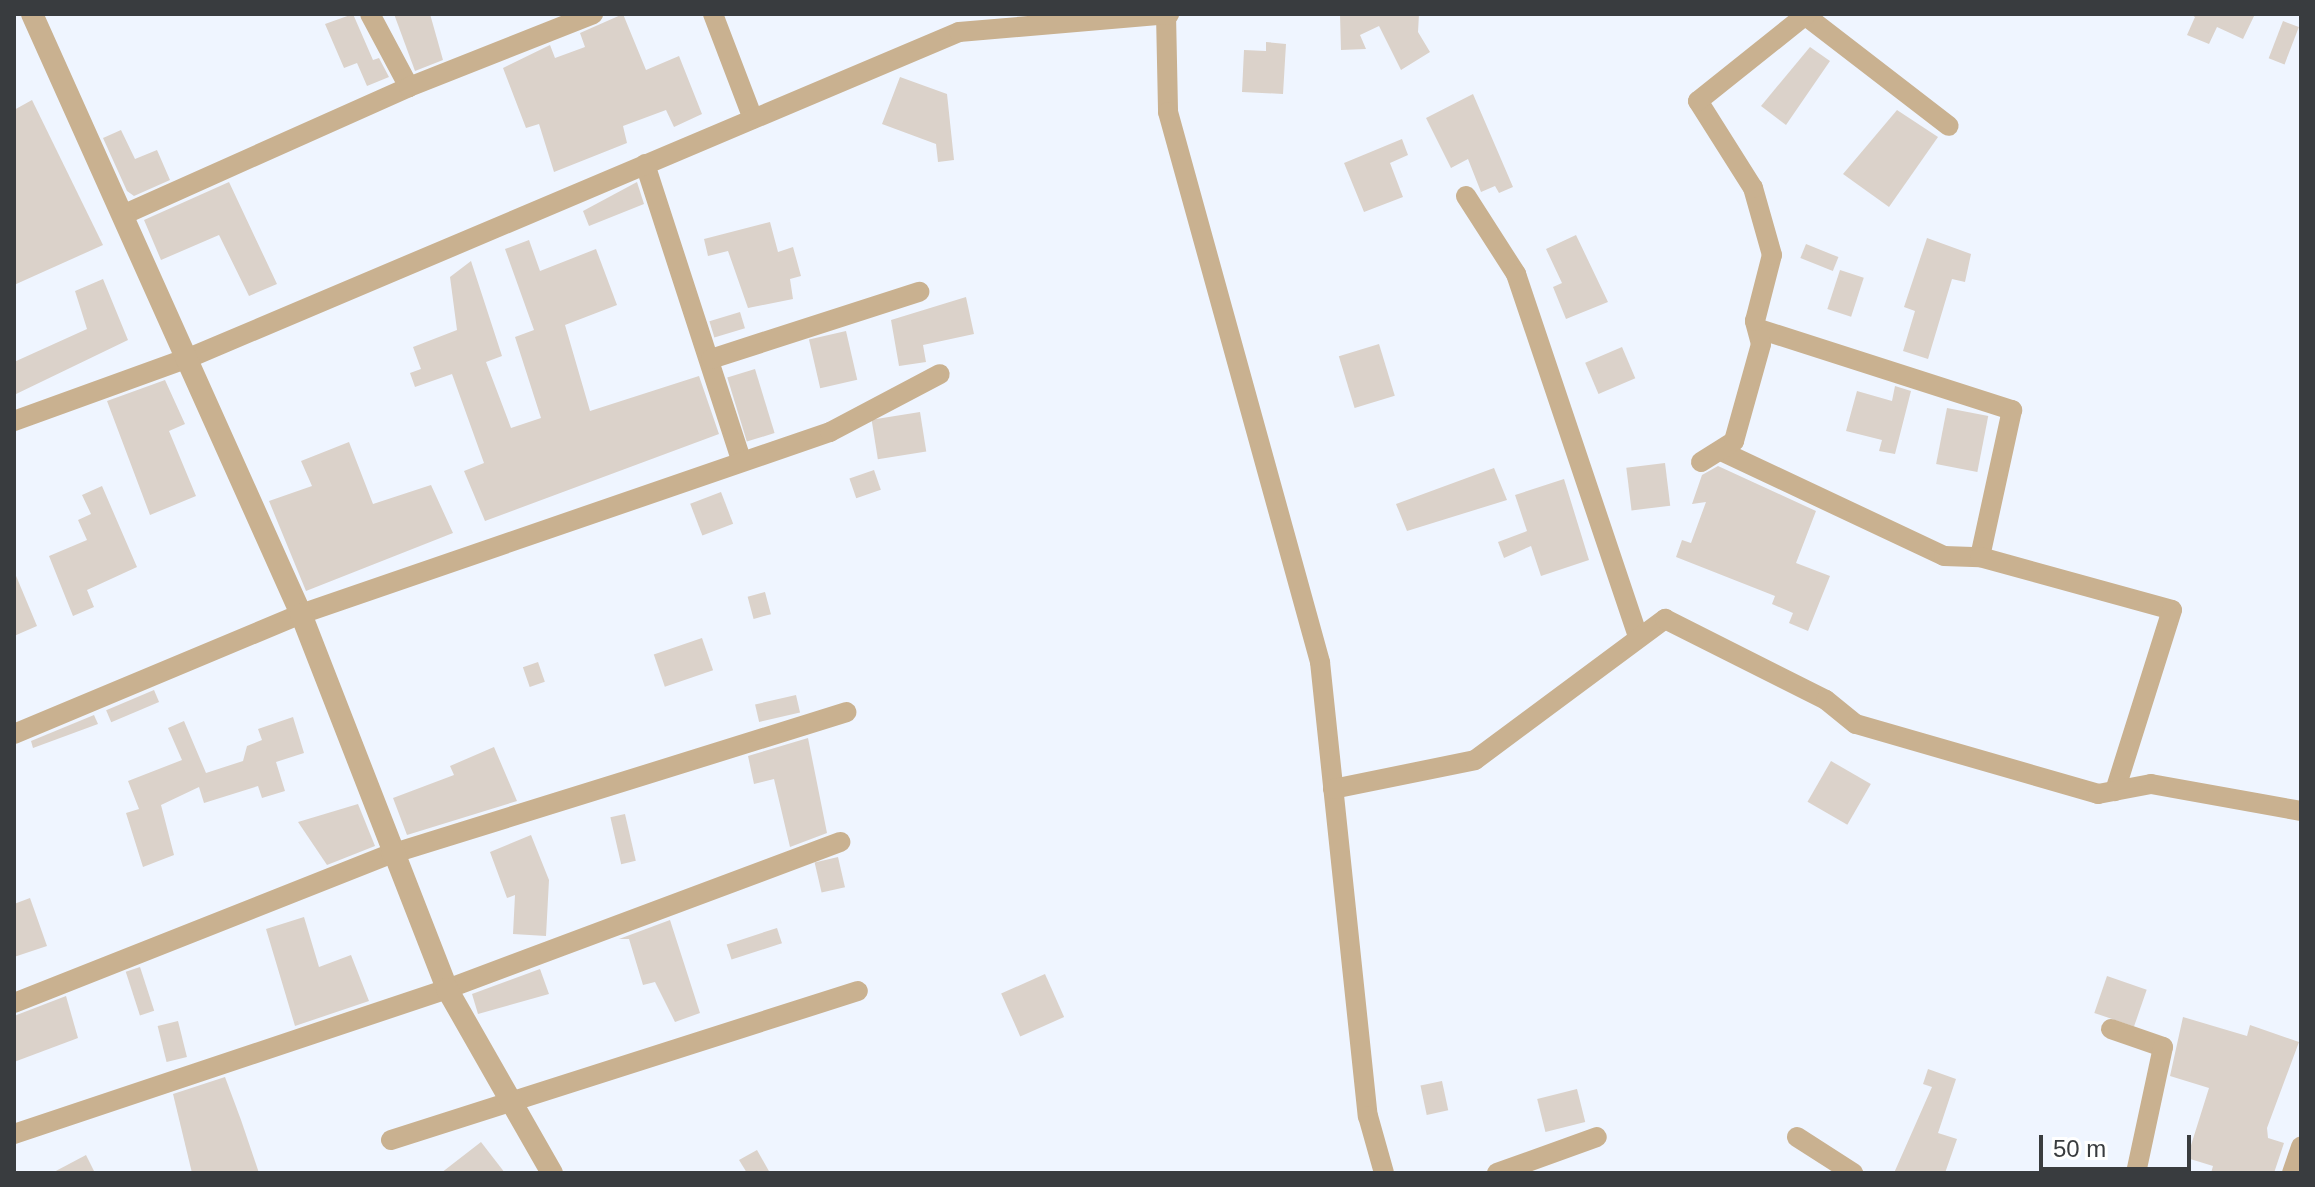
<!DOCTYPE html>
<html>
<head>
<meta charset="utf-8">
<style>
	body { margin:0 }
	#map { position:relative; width:2315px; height:1187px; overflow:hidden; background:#eff5ff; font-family:Helvetica,sans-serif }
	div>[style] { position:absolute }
	.building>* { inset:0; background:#dbd2ca; transform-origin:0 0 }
	.minor>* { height:20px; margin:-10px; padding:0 10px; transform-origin:10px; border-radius:10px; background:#c9b190 }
	.tertiary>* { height:22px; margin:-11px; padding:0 11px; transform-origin:11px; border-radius:11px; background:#c9b190 }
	span { translate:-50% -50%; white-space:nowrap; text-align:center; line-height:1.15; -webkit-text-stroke:6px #fff; paint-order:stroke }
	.frame { position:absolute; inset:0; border:16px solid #393c3f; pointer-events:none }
	.scale { position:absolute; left:2039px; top:1135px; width:152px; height:36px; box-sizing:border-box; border:4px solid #393c3f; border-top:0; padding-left:10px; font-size:24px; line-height:28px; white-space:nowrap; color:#393c3f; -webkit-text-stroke:6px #fff; paint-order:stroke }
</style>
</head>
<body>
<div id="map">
	<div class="building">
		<div style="clip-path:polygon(353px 14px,373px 60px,379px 58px,389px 77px,367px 86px,357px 63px,344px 68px,325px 24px)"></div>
		<div style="clip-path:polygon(394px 14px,430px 14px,443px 60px,415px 71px)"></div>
		<div style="clip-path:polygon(623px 14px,646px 70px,679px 56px,702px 114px,674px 127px,666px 110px,623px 126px,627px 143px,554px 172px,539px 124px,526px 128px,503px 68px,550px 45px,555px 58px,585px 47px,580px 33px)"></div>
		<div style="clip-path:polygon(1340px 14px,1419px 14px,1418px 32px,1430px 52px,1401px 70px,1379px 26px,1360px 35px,1366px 49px,1341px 50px)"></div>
		<div style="clip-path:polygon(2190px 14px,2255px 14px,2243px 39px,2217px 27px,2209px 44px,2187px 35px,2195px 17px)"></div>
		<div style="left:2283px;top:21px;width:17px;height:40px;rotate:21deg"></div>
		<div style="clip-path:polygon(1266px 42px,1286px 44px,1283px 94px,1242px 92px,1244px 50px,1266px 51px)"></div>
		<div style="clip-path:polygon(1810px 47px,1830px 61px,1786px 125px,1761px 106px)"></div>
		<div style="clip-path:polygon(900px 77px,947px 94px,954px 160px,938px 162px,936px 144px,882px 124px)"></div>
		<div style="clip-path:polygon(1473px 94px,1513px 187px,1499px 193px,1495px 186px,1481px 192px,1468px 159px,1451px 168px,1426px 118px)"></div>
		<div style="clip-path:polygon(32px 100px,103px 245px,14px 285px,14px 110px)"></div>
		<div style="clip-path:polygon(1897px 110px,1938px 137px,1889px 207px,1843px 174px)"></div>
		<div style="clip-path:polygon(121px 130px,135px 159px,157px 150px,170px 180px,134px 196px,127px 191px,103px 138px)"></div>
		<div style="clip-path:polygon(1402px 139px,1408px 155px,1390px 163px,1403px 197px,1364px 212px,1344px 163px)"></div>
		<div style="clip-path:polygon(229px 182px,277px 284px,249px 296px,219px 235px,161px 260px,144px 220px)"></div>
		<div style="clip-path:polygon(637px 182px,644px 204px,589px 226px,583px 211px)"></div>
		<div style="clip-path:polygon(770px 222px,778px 252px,793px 247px,801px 276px,790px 279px,793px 299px,748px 308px,728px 251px,708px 256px,704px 239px)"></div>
		<div style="clip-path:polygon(1576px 235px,1608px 302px,1566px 319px,1553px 287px,1562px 283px,1546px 249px)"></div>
		<div style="clip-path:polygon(1927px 238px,1971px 254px,1965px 282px,1952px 279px,1928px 359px,1903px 351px,1915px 311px,1904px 307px)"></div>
		<div style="clip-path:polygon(529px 240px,540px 271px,596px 249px,617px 305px,565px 325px,590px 411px,699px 376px,719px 434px,485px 521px,464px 471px,484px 463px,452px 374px,415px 387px,410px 373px,421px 369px,413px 347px,457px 330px,450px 277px,471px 261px,502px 356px,486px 362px,511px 428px,541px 418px,515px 337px,534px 330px,505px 249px)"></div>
		<div style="left:1806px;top:244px;width:35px;height:15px;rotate:22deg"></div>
		<div style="left:1840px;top:270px;width:25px;height:41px;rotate:18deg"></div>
		<div style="clip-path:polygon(103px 279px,128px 340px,14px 395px,14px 362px,87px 329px,75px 291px)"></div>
		<div style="clip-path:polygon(966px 297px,974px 334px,923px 345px,926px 362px,899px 366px,891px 320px)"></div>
		<div style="left:740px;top:312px;width:17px;height:32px;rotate:73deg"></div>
		<div style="left:846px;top:331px;width:50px;height:38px;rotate:77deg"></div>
		<div style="left:1379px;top:344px;width:54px;height:42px;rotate:73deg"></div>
		<div style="left:1622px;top:347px;width:34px;height:40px;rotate:67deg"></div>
		<div style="left:755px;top:369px;width:67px;height:29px;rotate:73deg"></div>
		<div style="clip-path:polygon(165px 380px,185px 424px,169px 431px,196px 496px,150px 515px,107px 401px)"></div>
		<div style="clip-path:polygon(1895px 386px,1911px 391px,1895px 454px,1879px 451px,1882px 440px,1846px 431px,1857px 391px,1892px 401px)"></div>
		<div style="left:1947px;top:408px;width:42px;height:57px;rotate:11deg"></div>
		<div style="left:920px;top:412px;width:40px;height:49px;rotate:81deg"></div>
		<div style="clip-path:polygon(349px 442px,373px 504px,431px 485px,453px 533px,306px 591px,269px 501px,312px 486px,301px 461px)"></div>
		<div style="left:1665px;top:463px;width:43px;height:39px;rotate:83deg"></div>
		<div style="clip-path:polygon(1718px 466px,1816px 511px,1796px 563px,1830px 576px,1808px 631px,1789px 623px,1793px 613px,1772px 604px,1775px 596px,1676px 557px,1682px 540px,1691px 543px,1706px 502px,1692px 504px,1702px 475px)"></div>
		<div style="clip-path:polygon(1494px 468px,1507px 500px,1407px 531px,1396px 504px)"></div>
		<div style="left:874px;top:470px;width:21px;height:26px;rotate:71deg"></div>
		<div style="clip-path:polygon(1564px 479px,1589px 560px,1541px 576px,1531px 546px,1504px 558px,1498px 542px,1527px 531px,1515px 495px)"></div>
		<div style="clip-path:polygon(102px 486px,137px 567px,87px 590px,94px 607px,73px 616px,49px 556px,87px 540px,78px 520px,91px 514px,82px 495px)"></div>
		<div style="left:721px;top:492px;width:34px;height:33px;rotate:69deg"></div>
		<div style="clip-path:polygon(14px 571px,37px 626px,14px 636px)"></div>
		<div style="left:765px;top:592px;width:23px;height:18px;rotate:75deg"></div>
		<div style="left:702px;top:638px;width:34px;height:51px;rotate:71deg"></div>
		<div style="left:538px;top:662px;width:21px;height:16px;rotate:71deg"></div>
		<div style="left:154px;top:690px;width:13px;height:52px;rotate:67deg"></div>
		<div style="left:796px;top:695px;width:18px;height:42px;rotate:77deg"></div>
		<div style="clip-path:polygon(94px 715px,98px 724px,33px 748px,31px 741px)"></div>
		<div style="clip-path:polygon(293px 717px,304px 753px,276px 762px,285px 791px,262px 798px,258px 786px,204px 803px,199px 787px,161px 805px,174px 855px,143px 867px,126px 813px,139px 809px,128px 781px,182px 760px,168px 728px,184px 721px,206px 773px,243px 761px,247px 746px,262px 740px,258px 729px)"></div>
		<div style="clip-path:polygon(808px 738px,827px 833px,790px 847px,774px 779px,754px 784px,748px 756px)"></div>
		<div style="clip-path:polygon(494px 747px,517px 801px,407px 835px,393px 798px,454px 775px,450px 766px)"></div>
		<div style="left:1831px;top:761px;width:46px;height:47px;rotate:30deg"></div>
		<div style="clip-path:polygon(358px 804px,375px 846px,327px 865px,298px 822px)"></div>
		<div style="left:625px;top:814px;width:48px;height:15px;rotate:77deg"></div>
		<div style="clip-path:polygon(531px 835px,549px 880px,546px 936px,513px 934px,515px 895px,507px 898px,490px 852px)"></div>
		<div style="left:838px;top:857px;width:31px;height:24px;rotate:77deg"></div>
		<div style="clip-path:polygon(30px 898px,47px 946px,14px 957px,14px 904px)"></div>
		<div style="clip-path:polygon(304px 917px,319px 967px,351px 955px,369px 1001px,295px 1026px,266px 929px)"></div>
		<div style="clip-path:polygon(670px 920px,700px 1013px,675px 1022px,655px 982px,643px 985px,629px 939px,619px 939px)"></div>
		<div style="left:777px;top:928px;width:16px;height:53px;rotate:72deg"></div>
		<div style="left:140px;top:967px;width:46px;height:15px;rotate:72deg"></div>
		<div style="clip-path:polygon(540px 969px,549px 994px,478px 1014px,472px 994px)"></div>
		<div style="left:1045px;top:974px;width:47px;height:48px;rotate:66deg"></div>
		<div style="left:2107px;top:976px;width:42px;height:39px;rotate:19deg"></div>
		<div style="clip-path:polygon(66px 996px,78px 1038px,14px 1062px,14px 1016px)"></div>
		<div style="clip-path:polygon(2183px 1017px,2247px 1036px,2250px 1025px,2299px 1042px,2267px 1128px,2268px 1138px,2284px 1143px,2274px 1173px,2211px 1173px,2213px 1166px,2187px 1158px,2209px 1088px,2170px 1076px)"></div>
		<div style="left:178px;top:1021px;width:37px;height:21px;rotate:76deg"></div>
		<div style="clip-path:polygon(1928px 1069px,1956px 1079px,1938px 1133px,1957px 1139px,1945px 1173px,1894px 1173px,1932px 1087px,1923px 1084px)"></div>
		<div style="clip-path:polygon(225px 1077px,241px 1120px,259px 1173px,192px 1173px,173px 1094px)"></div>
		<div style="left:1442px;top:1081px;width:30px;height:22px;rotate:78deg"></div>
		<div style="left:1577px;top:1089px;width:34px;height:41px;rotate:76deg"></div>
		<div style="clip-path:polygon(481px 1142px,505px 1173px,441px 1173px)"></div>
		<div style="clip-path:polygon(757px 1150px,770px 1173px,747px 1173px,739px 1160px)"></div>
		<div style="clip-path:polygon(86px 1155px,95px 1173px,52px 1173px)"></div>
	</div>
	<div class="minor">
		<div style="left:370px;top:14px;width:83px;rotate:61.9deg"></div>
		<div style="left:713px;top:14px;width:112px;rotate:69.1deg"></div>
		<div style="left:1166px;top:14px;width:98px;rotate:88.8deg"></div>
		<div style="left:1168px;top:112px;width:571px;rotate:74.55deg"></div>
		<div style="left:1320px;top:662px;width:457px;rotate:84deg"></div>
		<div style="left:1368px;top:1116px;width:59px;rotate:74.3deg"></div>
		<div style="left:1806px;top:16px;width:180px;rotate:37.6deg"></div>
		<div style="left:645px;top:164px;width:310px;rotate:72deg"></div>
		<div style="left:1466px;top:196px;width:93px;rotate:57.3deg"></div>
		<div style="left:1516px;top:274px;width:380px;rotate:71.4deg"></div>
		<div style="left:125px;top:214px;width:311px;rotate:-24.1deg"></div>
		<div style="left:409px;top:87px;width:198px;rotate:-21.6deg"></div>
		<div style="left:1759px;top:329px;width:266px;rotate:17.8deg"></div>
		<div style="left:2012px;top:410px;width:150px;rotate:102.3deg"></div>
		<div style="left:711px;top:359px;width:219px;rotate:-17.9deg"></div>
		<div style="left:14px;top:421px;width:188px;rotate:-19.9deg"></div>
		<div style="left:191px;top:357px;width:834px;rotate:-22.94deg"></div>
		<div style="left:959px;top:32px;width:211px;rotate:-4.9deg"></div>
		<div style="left:1721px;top:451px;width:246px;rotate:25.2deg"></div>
		<div style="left:1944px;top:556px;width:36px;rotate:2deg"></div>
		<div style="left:1980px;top:557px;width:199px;rotate:15.4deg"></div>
		<div style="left:2172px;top:610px;width:190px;rotate:107.5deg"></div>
		<div style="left:1701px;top:462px;width:39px;rotate:-32deg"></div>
		<div style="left:1734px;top:441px;width:101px;rotate:-74.4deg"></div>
		<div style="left:1761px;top:344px;width:24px;rotate:-105deg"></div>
		<div style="left:1755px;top:321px;width:68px;rotate:-75.6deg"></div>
		<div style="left:1772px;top:255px;width:70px;rotate:-105.8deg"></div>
		<div style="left:1753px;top:188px;width:103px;rotate:-122.3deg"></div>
		<div style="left:1698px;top:101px;width:139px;rotate:-38.6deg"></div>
		<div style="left:14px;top:734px;width:311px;rotate:-22.7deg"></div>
		<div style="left:301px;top:614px;width:559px;rotate:-18.99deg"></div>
		<div style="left:830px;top:432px;width:124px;rotate:-27.8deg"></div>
		<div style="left:1333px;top:789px;width:145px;rotate:-11.5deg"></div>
		<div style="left:1475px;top:760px;width:237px;rotate:-36.6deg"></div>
		<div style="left:1665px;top:619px;width:180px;rotate:26.7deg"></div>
		<div style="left:1826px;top:700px;width:38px;rotate:39deg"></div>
		<div style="left:1856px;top:724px;width:252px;rotate:16.1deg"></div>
		<div style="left:2098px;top:794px;width:54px;rotate:-10.7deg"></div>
		<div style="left:2151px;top:784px;width:152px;rotate:10.2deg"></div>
		<div style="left:14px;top:1003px;width:405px;rotate:-21.6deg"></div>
		<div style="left:391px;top:854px;width:477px;rotate:-17.3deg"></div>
		<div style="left:2111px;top:1029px;width:55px;rotate:19.1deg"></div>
		<div style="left:2163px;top:1047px;width:129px;rotate:102.1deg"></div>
		<div style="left:14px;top:1134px;width:457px;rotate:-18.5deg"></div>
		<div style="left:447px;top:989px;width:420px;rotate:-20.5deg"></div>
		<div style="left:1797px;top:1137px;width:67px;rotate:32.7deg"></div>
		<div style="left:391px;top:1140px;width:490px;rotate:-17.7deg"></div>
		<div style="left:1497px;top:1173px;width:106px;rotate:-19.8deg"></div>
		<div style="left:2292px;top:1173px;width:28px;rotate:-71deg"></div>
	</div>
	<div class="tertiary">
		<div style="left:32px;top:14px;width:658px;rotate:65.85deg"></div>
		<div style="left:301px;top:614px;width:402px;rotate:68.7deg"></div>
		<div style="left:447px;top:989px;width:212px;rotate:60.3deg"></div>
	</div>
	<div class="frame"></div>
	<div class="scale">50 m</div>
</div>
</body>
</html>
